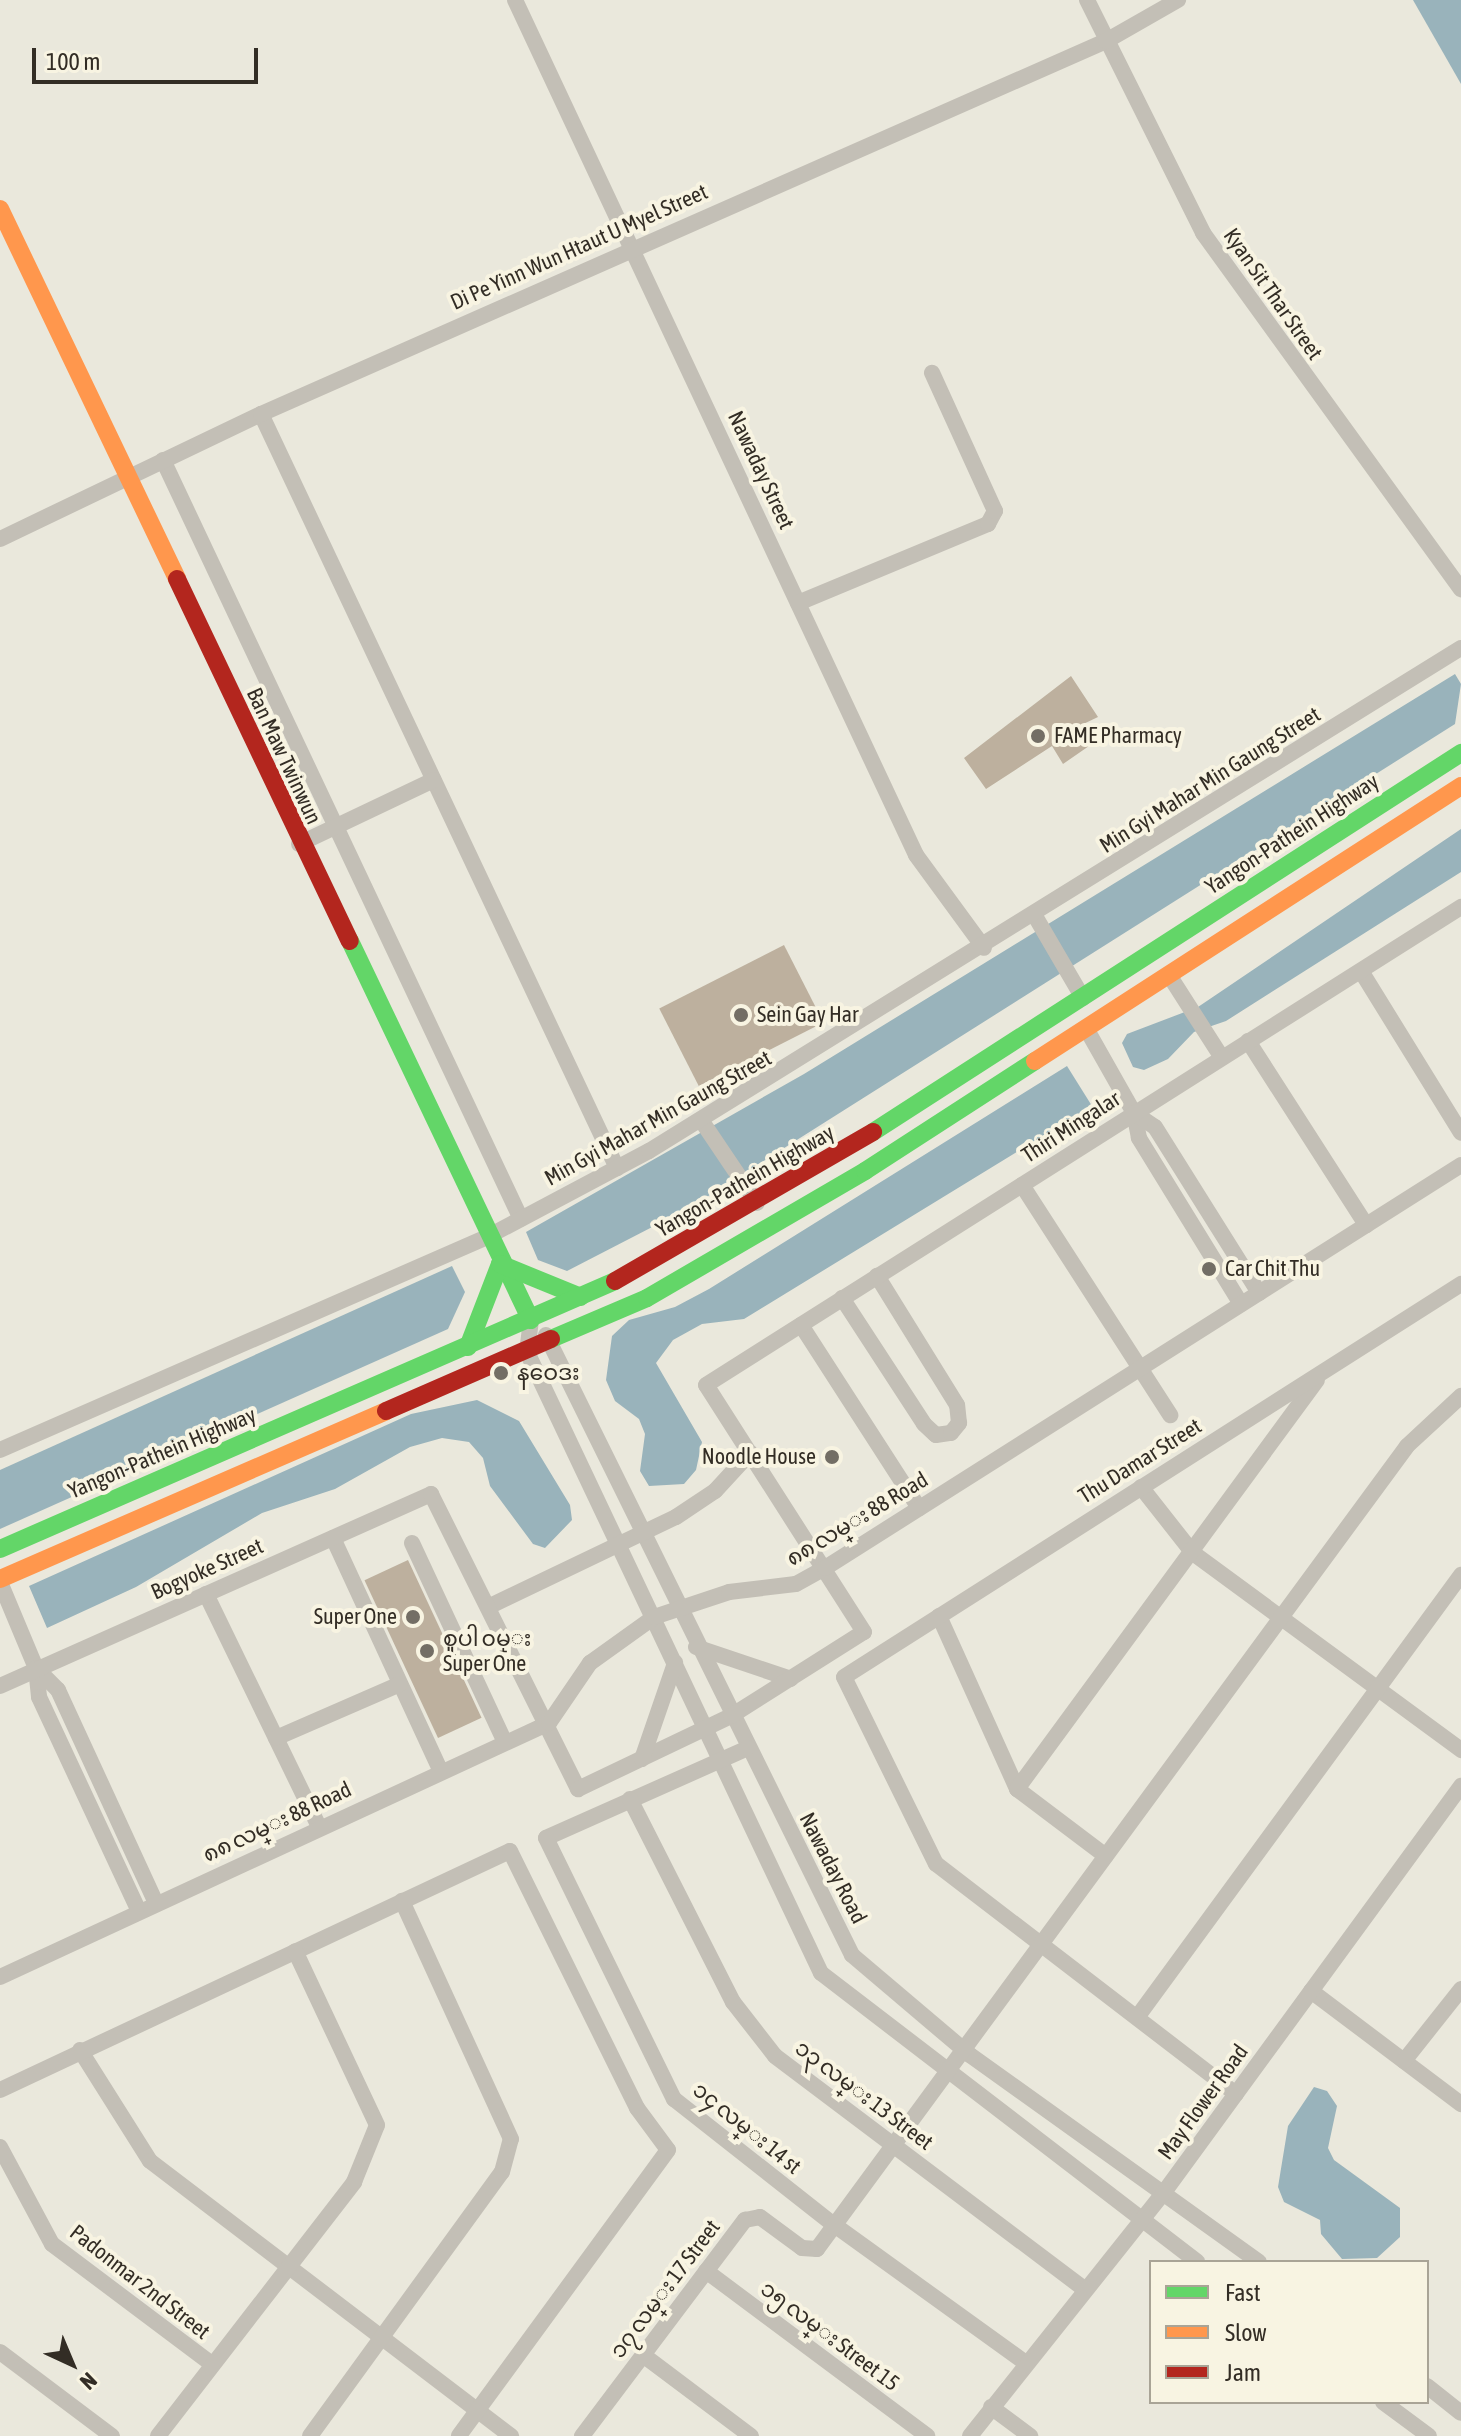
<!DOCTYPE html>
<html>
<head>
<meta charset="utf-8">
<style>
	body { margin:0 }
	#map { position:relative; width:1461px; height:2436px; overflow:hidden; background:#eae8dc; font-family:"Asap Condensed","Noto Sans Myanmar",sans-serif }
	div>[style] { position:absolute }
	.water>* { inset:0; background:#99b3bb }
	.building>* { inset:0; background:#bdb09e; transform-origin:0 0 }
	.street>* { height:16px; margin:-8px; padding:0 8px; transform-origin:8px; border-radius:8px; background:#c3bfb6 }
	.fast>* { height:18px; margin:-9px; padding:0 9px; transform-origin:9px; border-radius:9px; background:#63d668 }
	.slow>* { height:18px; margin:-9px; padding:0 9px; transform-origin:9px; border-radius:9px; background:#ff974d }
	.jam>* { height:18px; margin:-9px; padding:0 9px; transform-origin:9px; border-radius:9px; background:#b3261e }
	.dots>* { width:22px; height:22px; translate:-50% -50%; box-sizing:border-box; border:4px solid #f8f4e2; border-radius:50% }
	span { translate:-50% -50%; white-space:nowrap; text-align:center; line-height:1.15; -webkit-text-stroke:8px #f8f4e2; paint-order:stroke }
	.street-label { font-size:22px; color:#332d25 }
	.poi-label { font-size:22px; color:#332d25 }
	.left { translate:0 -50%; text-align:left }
	.right { translate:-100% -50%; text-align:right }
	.legend { position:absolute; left:1149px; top:2260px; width:280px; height:144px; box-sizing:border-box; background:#f8f4e2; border:2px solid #a9a496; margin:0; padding:10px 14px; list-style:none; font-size:24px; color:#332d25 }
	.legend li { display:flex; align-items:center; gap:16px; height:40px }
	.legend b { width:40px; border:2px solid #a9a496 }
	.north { position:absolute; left:32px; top:2324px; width:80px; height:80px; -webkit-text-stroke:6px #f8f4e2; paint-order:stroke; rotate:136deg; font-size:22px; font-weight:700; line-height:32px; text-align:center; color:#332d25 }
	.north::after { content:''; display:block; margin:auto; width:28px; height:36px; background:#332d25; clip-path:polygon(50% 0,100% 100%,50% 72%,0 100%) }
	.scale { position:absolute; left:32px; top:48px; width:226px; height:36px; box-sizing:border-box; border:4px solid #332d25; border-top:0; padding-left:10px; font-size:24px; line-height:28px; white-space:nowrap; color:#332d25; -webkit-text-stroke:6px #f8f4e2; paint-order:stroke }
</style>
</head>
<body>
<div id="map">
	<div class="water">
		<div style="clip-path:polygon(1413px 0,1461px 0,1461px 84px)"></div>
		<div style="clip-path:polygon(1455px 674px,1461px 684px,1455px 724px,691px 1207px,567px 1271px,538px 1260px,526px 1232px,804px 1074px)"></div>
		<div style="clip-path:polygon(1461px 829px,1461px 872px,1226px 1021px,1194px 1032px,1168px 1059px,1144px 1070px,1133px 1067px,1122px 1043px,1127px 1034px,1198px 1007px)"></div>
		<div style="clip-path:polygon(1067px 1066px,1092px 1106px,744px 1319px,702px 1324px,673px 1340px,656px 1363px,702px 1442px,696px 1470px,684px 1484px,649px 1486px,640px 1471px,645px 1434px,639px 1419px,615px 1401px,606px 1380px,612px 1336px,629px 1320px,675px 1307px,709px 1289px)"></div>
		<div style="clip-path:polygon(452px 1266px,465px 1292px,448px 1329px,0 1529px,0 1470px)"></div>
		<div style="clip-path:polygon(477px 1400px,519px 1421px,570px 1505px,572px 1520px,545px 1548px,533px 1544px,490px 1486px,483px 1458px,469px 1442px,442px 1438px,410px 1447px,335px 1489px,262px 1513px,136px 1587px,47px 1628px,29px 1586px,411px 1414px)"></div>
		<div style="clip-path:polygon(1314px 2087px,1327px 2091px,1337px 2106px,1328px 2148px,1334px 2160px,1400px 2208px,1400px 2237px,1377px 2258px,1342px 2259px,1321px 2234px,1320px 2220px,1284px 2202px,1278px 2187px,1288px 2126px)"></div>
	</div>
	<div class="building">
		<div style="clip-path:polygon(1071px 676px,1098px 717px,1077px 727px,1089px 746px,1063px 764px,1052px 746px,986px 789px,964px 758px)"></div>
		<div style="left:784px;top:945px;width:87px;height:140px;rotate:63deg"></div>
		<div style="left:408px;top:1560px;width:174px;height:48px;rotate:65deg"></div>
	</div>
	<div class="street">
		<div style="left:515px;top:0;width:944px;rotate:64.87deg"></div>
		<div style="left:916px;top:855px;width:115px;rotate:53.8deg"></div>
		<div style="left:1087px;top:0;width:260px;rotate:63.5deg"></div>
		<div style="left:1203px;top:233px;width:440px;rotate:54.1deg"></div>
		<div style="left:261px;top:414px;width:834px;rotate:64.73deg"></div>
		<div style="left:163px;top:460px;width:839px;rotate:64.75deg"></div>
		<div style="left:0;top:539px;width:289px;rotate:-25.6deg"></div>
		<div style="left:261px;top:414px;width:924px;rotate:-23.82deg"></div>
		<div style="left:1106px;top:41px;width:83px;rotate:-29.7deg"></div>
		<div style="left:798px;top:603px;width:206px;rotate:-22.6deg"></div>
		<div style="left:988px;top:524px;width:15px;rotate:-62deg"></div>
		<div style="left:995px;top:511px;width:152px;rotate:-114.5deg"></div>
		<div style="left:299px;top:844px;width:149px;rotate:-25.4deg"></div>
		<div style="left:1035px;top:916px;width:95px;rotate:59.7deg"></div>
		<div style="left:1361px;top:971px;width:190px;rotate:58.3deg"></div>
		<div style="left:1169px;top:975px;width:98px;rotate:57.4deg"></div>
		<div style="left:1087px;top:1030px;width:95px;rotate:60.5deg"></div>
		<div style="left:1248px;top:1041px;width:219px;rotate:57.3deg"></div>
		<div style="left:701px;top:1120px;width:100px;rotate:56deg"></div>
		<div style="left:1022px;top:1185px;width:274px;rotate:57.2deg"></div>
		<div style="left:842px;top:1298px;width:150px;rotate:56.9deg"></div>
		<div style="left:924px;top:1424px;width:16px;rotate:43deg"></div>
		<div style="left:936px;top:1435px;width:15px;rotate:-8deg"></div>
		<div style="left:951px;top:1433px;width:13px;rotate:-51deg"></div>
		<div style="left:959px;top:1423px;width:18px;rotate:-96deg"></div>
		<div style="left:957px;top:1405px;width:152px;rotate:-121.8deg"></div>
		<div style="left:1241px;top:1304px;width:195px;rotate:-121.6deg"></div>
		<div style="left:1139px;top:1138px;width:25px;rotate:-101deg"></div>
		<div style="left:1134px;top:1113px;width:25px;rotate:34deg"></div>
		<div style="left:1155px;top:1127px;width:196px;rotate:57.9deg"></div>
		<div style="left:531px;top:1320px;width:32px;rotate:97deg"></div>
		<div style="left:527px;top:1352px;width:687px;rotate:64.67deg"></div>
		<div style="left:821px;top:1973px;width:474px;rotate:37.5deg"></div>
		<div style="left:801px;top:1325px;width:218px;rotate:57.2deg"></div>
		<div style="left:546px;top:1335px;width:691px;rotate:63.73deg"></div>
		<div style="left:852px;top:1955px;width:155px;rotate:40.3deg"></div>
		<div style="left:970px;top:2055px;width:355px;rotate:35.6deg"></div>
		<div style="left:0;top:1450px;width:532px;rotate:-23.62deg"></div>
		<div style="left:487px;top:1237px;width:183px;rotate:-28deg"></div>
		<div style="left:649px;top:1151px;width:955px;rotate:-31.78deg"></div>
		<div style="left:1141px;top:1487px;width:84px;rotate:51.8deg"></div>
		<div style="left:1193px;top:1553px;width:333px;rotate:36.3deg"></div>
		<div style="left:333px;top:1538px;width:255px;rotate:65.2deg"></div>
		<div style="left:412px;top:1543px;width:220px;rotate:65deg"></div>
		<div style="left:0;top:1582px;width:93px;rotate:67.3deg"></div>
		<div style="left:36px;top:1668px;width:29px;rotate:84deg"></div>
		<div style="left:39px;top:1697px;width:236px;rotate:65deg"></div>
		<div style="left:206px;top:1594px;width:259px;rotate:64.1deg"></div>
		<div style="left:488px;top:1607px;width:208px;rotate:-25.6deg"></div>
		<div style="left:676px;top:1517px;width:47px;rotate:-33.7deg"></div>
		<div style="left:715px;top:1491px;width:52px;rotate:-47.4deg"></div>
		<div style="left:939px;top:1616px;width:190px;rotate:65.7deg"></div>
		<div style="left:1017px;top:1789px;width:111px;rotate:37deg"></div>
		<div style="left:696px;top:1647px;width:100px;rotate:18.6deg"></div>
		<div style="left:36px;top:1668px;width:31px;rotate:45deg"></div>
		<div style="left:58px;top:1690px;width:234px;rotate:65.3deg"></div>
		<div style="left:0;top:1686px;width:472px;rotate:-24deg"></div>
		<div style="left:431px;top:1494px;width:330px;rotate:63.5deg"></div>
		<div style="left:578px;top:1789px;width:170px;rotate:-25.5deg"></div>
		<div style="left:731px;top:1716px;width:157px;rotate:-32.3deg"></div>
		<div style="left:864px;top:1632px;width:293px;rotate:-122.6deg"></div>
		<div style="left:706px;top:1385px;width:894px;rotate:-32.34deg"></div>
		<div style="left:276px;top:1738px;width:135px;rotate:-23.5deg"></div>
		<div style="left:748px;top:1748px;width:221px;rotate:156deg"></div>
		<div style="left:546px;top:1838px;width:291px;rotate:63.9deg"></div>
		<div style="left:674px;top:2099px;width:202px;rotate:38.2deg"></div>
		<div style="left:833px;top:2224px;width:238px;rotate:35.8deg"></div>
		<div style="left:642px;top:1759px;width:102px;rotate:-71deg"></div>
		<div style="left:1017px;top:1789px;width:507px;rotate:-53.74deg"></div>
		<div style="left:630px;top:1799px;width:228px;rotate:63.1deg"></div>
		<div style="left:733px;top:2002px;width:68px;rotate:52.1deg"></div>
		<div style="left:775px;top:2056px;width:388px;rotate:37deg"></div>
		<div style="left:0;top:1977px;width:605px;rotate:-24.83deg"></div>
		<div style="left:549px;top:1723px;width:73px;rotate:-55.7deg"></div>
		<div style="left:590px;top:1663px;width:79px;rotate:-35.7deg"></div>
		<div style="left:654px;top:1617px;width:79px;rotate:-18.4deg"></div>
		<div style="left:729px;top:1592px;width:67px;rotate:-6.8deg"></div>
		<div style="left:796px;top:1584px;width:33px;rotate:-29deg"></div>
		<div style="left:825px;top:1568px;width:753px;rotate:-32.36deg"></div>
		<div style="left:1311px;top:1991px;width:188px;rotate:37deg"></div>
		<div style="left:1138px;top:2016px;width:547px;rotate:-53.78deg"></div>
		<div style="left:80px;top:2050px;width:131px;rotate:57.8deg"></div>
		<div style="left:150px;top:2161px;width:454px;rotate:37.3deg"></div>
		<div style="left:1404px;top:2061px;width:92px;rotate:-51.6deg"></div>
		<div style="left:0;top:2090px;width:563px;rotate:-25.11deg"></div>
		<div style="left:510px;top:1851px;width:287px;rotate:63.7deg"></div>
		<div style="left:637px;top:2108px;width:52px;rotate:53.6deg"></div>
		<div style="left:668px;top:2150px;width:354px;rotate:126.2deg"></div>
		<div style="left:1236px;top:2094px;width:378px;rotate:-142.5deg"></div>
		<div style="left:936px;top:1864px;width:208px;rotate:-116.2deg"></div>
		<div style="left:844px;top:1677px;width:732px;rotate:-32.5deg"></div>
		<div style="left:0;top:2147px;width:110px;rotate:61.8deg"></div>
		<div style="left:52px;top:2244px;width:200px;rotate:36.9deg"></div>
		<div style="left:706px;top:2271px;width:276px;rotate:36.7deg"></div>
		<div style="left:0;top:2352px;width:140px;rotate:36.9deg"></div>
		<div style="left:643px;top:2355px;width:135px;rotate:36.9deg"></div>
		<div style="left:1427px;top:2386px;width:43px;rotate:38.5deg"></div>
		<div style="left:1383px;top:2402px;width:57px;rotate:36.5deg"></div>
		<div style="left:991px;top:2407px;width:49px;rotate:36.6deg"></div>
		<div style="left:158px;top:2436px;width:321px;rotate:-52.3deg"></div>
		<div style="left:354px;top:2182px;width:61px;rotate:-68deg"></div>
		<div style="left:377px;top:2125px;width:192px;rotate:-115.2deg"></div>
		<div style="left:310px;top:2436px;width:326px;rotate:-54deg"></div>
		<div style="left:502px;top:2172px;width:34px;rotate:-75deg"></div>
		<div style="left:511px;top:2139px;width:262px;rotate:-114.6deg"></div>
		<div style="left:582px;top:2436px;width:271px;rotate:-53deg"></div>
		<div style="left:745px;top:2220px;width:15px;rotate:-11deg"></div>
		<div style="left:760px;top:2217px;width:52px;rotate:36.4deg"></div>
		<div style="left:802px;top:2248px;width:15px;rotate:4deg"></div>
		<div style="left:817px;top:2249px;width:996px;rotate:-53.69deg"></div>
		<div style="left:1407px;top:1446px;width:74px;rotate:-42.8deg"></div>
		<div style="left:970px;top:2436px;width:308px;rotate:-51.5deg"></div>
		<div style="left:1162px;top:2195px;width:507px;rotate:-53.83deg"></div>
	</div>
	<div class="fast">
		<div style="left:350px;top:941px;width:420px;rotate:64.5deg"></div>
		<div style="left:873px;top:1132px;width:700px;rotate:-32.8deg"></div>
		<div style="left:551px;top:1339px;width:104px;rotate:-23.1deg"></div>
		<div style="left:647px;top:1298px;width:252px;rotate:-30.2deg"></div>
		<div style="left:865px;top:1171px;width:202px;rotate:-32.9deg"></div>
		<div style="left:468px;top:1347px;width:89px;rotate:-68.9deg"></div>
		<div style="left:500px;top:1264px;width:87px;rotate:22.2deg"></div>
		<div style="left:0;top:1549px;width:671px;rotate:-23.55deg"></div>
	</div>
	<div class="slow">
		<div style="left:0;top:209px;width:410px;rotate:64.4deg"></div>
		<div style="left:1035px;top:1061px;width:507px;rotate:-32.84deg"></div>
		<div style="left:0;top:1579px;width:421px;rotate:-23.5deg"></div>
	</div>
	<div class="jam">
		<div style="left:177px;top:579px;width:401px;rotate:64.5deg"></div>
		<div style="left:615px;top:1281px;width:298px;rotate:-30deg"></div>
		<div style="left:386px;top:1411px;width:180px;rotate:-23.6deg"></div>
	</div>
	<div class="dots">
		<div style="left:1038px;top:736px;background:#736e65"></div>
		<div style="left:741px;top:1015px;background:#736e65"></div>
		<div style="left:1209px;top:1269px;background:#736e65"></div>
		<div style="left:501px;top:1373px;background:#736e65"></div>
		<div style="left:832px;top:1457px;background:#736e65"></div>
		<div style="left:413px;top:1617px;background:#736e65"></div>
		<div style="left:427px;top:1651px;background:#736e65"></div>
	</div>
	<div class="street-label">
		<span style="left:579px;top:247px;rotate:-24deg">Di Pe Yinn Wun Htaut U Myel Street</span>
		<span style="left:1273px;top:294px;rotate:55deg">Kyan Sit Thar Street</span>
		<span style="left:761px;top:470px;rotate:65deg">Nawaday Street</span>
		<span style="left:284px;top:756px;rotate:65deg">Ban Maw Twinwun</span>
		<span style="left:1210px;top:780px;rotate:-32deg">Min Gyi Mahar Min Gaung Street</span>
		<span style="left:1292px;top:834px;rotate:-33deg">Yangon-Pathein Highway</span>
		<span style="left:658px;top:1118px;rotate:-29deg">Min Gyi Mahar Min Gaung Street</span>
		<span style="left:1071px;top:1127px;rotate:-33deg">Thiri Mingalar</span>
		<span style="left:745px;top:1181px;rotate:-30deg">Yangon-Pathein Highway</span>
		<span style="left:162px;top:1453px;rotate:-23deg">Yangon-Pathein Highway</span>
		<span style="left:1140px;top:1461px;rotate:-32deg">Thu Damar Street</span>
		<span style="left:857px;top:1519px;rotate:-31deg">၈၈ လမ္း 88 Road</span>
		<span style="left:207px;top:1569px;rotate:-24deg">Bogyoke Street</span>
		<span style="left:277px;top:1822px;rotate:-25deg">၈၈ လမ္း 88 Road</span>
		<span style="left:833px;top:1868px;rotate:63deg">Nawaday Road</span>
		<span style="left:864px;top:2095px;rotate:37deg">၁၃ လမ္း 13 Street</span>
		<span style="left:1203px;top:2102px;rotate:-54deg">May Flower Road</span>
		<span style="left:747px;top:2128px;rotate:39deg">၁၄ လမ္း 14 st</span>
		<span style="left:140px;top:2282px;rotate:38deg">Padonmar 2nd Street</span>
		<span style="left:665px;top:2289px;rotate:-53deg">၁၇ လမ္း 17 Street</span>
		<span style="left:830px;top:2336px;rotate:37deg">၁၅ လမ္း Street 15</span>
	</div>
	<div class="poi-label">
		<span class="left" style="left:1054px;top:736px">FAME Pharmacy</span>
		<span class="left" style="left:757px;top:1015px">Sein Gay Har</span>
		<span class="left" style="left:1225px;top:1269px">Car Chit Thu</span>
		<span class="left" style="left:517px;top:1373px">နဝေဒး</span>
		<span class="right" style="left:816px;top:1457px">Noodle House</span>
		<span class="right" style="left:397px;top:1617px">Super One</span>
		<span class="left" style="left:443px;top:1651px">စူပါ ၀မ္း<br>Super One</span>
	</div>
	<ul class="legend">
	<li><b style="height:10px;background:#63d668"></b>Fast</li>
	<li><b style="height:10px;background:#ff974d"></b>Slow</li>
	<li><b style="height:10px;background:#b3261e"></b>Jam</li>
	</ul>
	<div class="north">N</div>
	<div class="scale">100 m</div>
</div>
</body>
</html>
